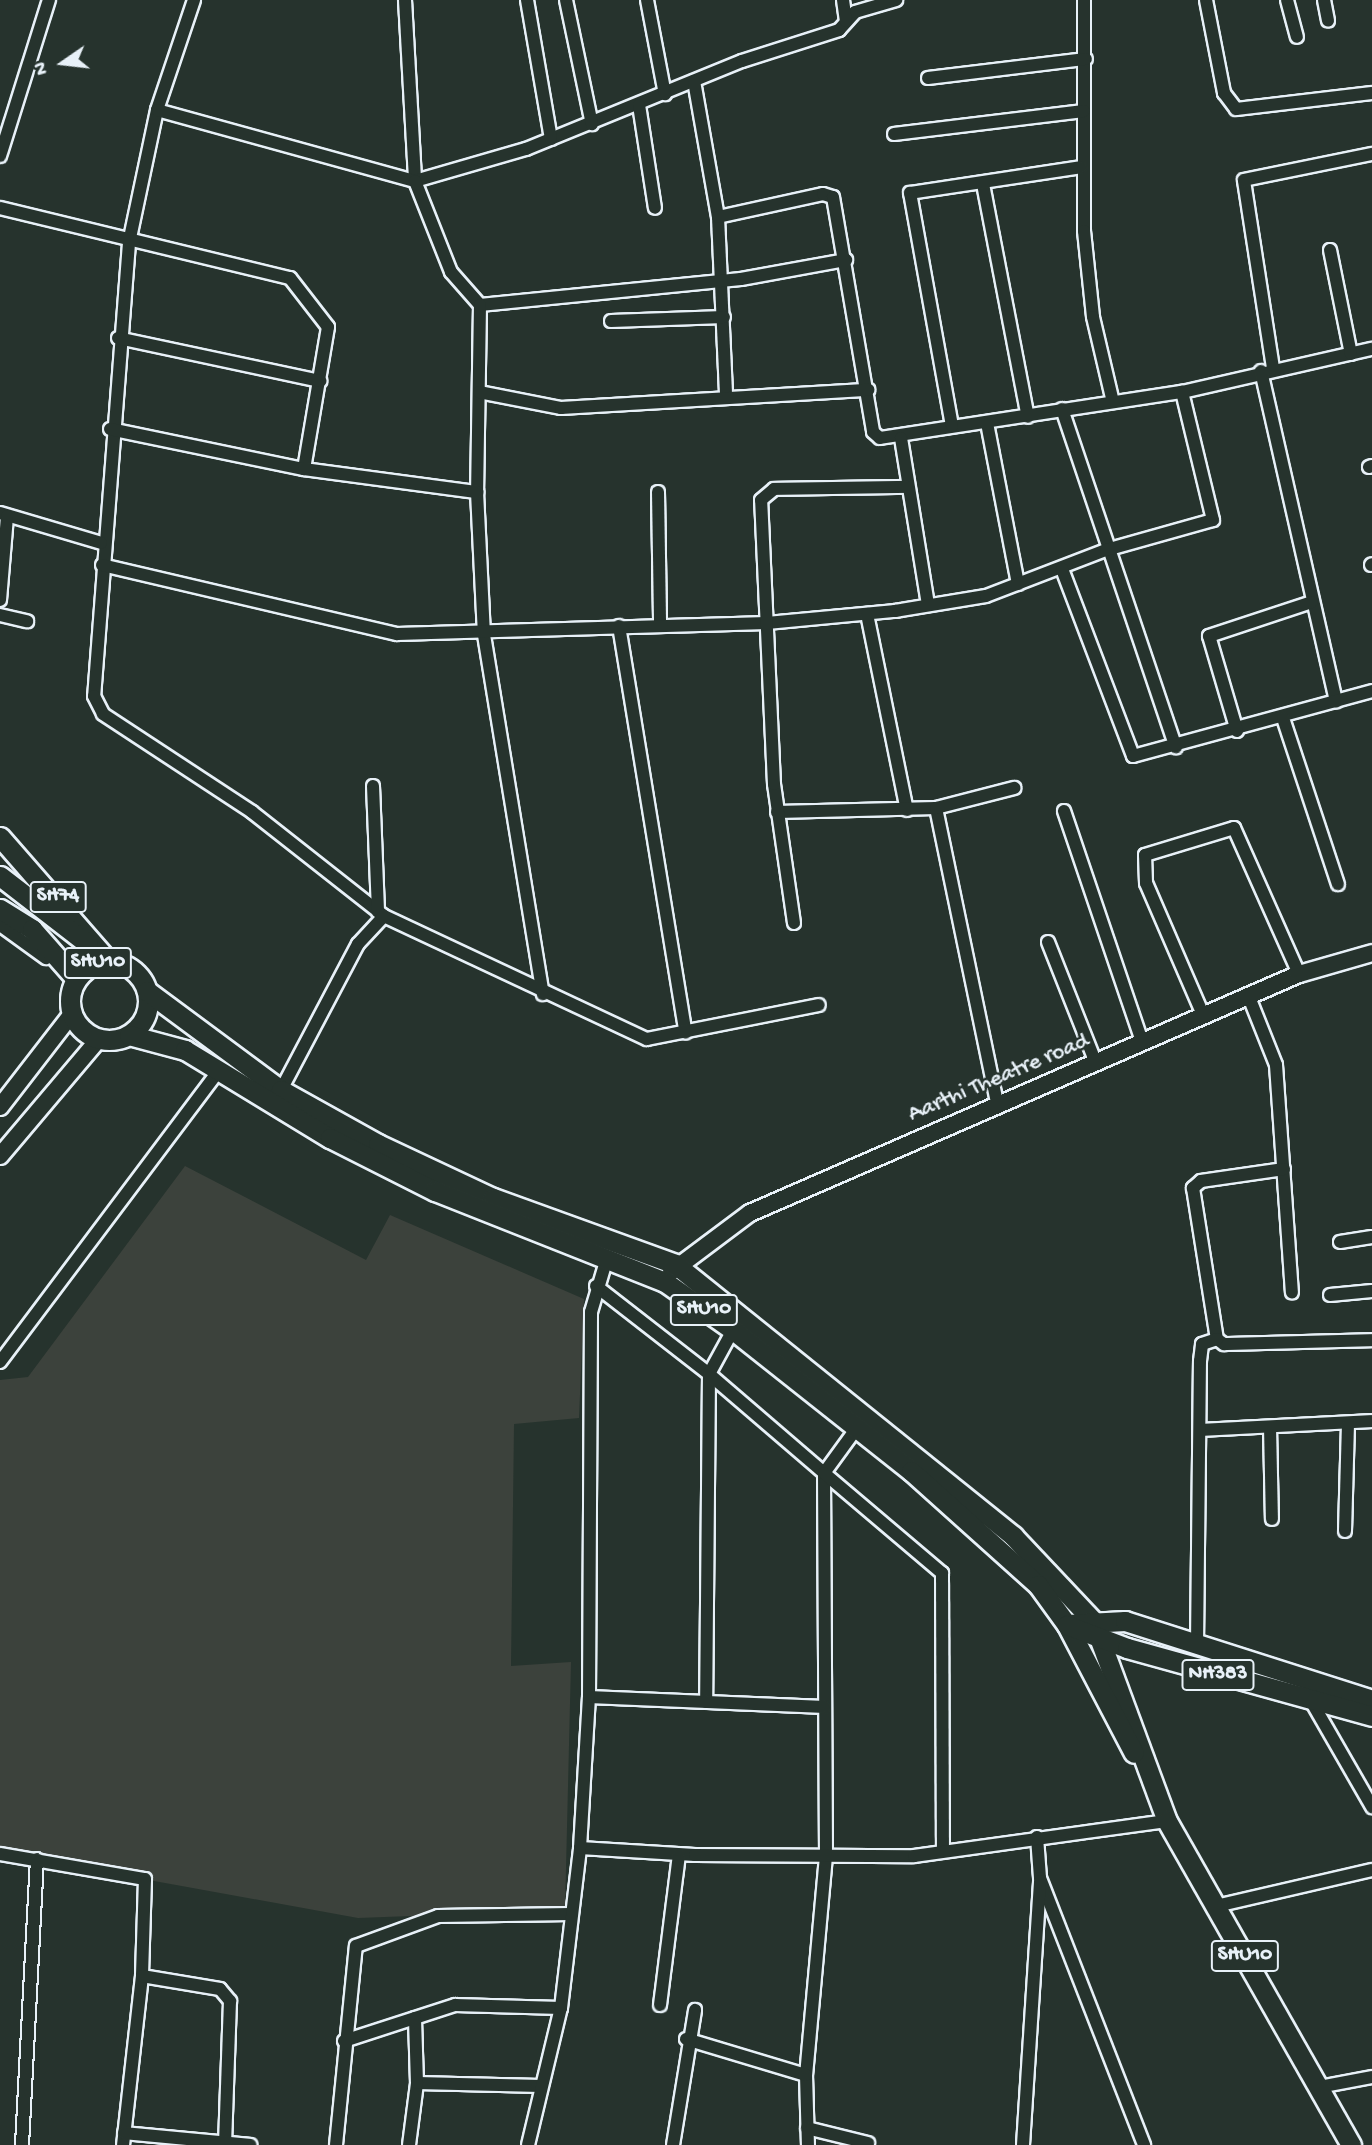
<!DOCTYPE html>
<html>
<head>
<meta charset="utf-8">
<style>
	body { margin:0 }
	#map { position:relative; width:1372px; height:2145px; overflow:hidden; background:#26332d; font-family:"Gochi Hand",sans-serif }
	div>[style] { position:absolute }
	.built>* { inset:0; background:#3c423c }
	.roads { filter:drop-shadow(2px 0 #e8f1f8) drop-shadow(-2px 0 #e8f1f8) drop-shadow(0 2px #e8f1f8) drop-shadow(0 -2px #e8f1f8) }
	.minor>* { height:12px; margin:-6px; padding:0 6px; transform-origin:6px; border-radius:6px; background:#26332d }
	.secondary>* { height:16px; margin:-8px; padding:0 8px; transform-origin:8px; border-radius:8px; background:#26332d }
	.primary>* { height:19px; margin:-9.5px; padding:0 9.5px; transform-origin:9.5px; border-radius:9.5px; background:#26332d }
	.primary>.ring { margin:-9.5px; padding:0; box-sizing:content-box; background:none; border:19px solid #26332d; border-radius:50% }
	.trunk>* { height:19px; margin:-9.5px; padding:0 9.5px; transform-origin:9.5px; border-radius:9.5px; background:#26332d }
	span { translate:-50% -50%; white-space:nowrap; text-align:center; line-height:1.15; -webkit-text-stroke:5px #26332d; paint-order:stroke }
	.shield-label span { padding:2px 5px; background:#26332d; border:2px solid; border-radius:5px; -webkit-text-stroke-width:0 }
	.shield-label { font-size:21px; color:#e8f1f8; font-weight:700 }
	.street-label { font-size:23px; color:#e8f1f8 }
	.north { position:absolute; left:28px; top:28px; width:70px; height:70px; -webkit-text-stroke:5px #26332d; paint-order:stroke; rotate:256deg; font-size:19px; font-weight:700; line-height:28px; text-align:center; color:#e8f1f8 }
	.north::after { content:''; display:block; margin:auto; width:24px; height:32px; background:#e8f1f8; clip-path:polygon(50% 0,100% 100%,50% 72%,0 100%) }
</style>
</head>
<body>
<div id="map">
	<div class="built">
		<div style="clip-path:polygon(185px 1166px,366px 1260px,390px 1215px,584px 1299px,579px 1418px,514px 1424px,511px 1666px,571px 1662px,565px 1910px,358px 1918px,0 1853px,0 1380px,28px 1377px)"></div>
	</div>
	<div class="roads">
		<div class="minor">
			<div style="left:194px;top:0;width:116px;rotate:108.6deg"></div>
			<div style="left:157px;top:110px;width:136px;rotate:101.9deg"></div>
			<div style="left:129px;top:243px;width:454px;rotate:94.4deg"></div>
			<div style="left:94px;top:696px;width:20px;rotate:63deg"></div>
			<div style="left:103px;top:714px;width:178px;rotate:33.3deg"></div>
			<div style="left:252px;top:812px;width:168px;rotate:38.2deg"></div>
			<div style="left:405px;top:0;width:181px;rotate:86.8deg"></div>
			<div style="left:415px;top:181px;width:116px;rotate:-16.1deg"></div>
			<div style="left:526px;top:149px;width:233px;rotate:-22.2deg"></div>
			<div style="left:742px;top:61px;width:102px;rotate:-17.7deg"></div>
			<div style="left:839px;top:30px;width:24px;rotate:-48deg"></div>
			<div style="left:855px;top:12px;width:43px;rotate:-16.3deg"></div>
			<div style="left:527px;top:0;width:141px;rotate:80.2deg"></div>
			<div style="left:566px;top:0;width:127px;rotate:78.2deg"></div>
			<div style="left:647px;top:0;width:96px;rotate:79.2deg"></div>
			<div style="left:843px;top:0;width:21px;rotate:82deg"></div>
			<div style="left:1084px;top:0;width:231px;rotate:90deg"></div>
			<div style="left:1084px;top:231px;width:86px;rotate:84deg"></div>
			<div style="left:1093px;top:317px;width:87px;rotate:76.8deg"></div>
			<div style="left:1206px;top:0;width:95px;rotate:79deg"></div>
			<div style="left:1224px;top:93px;width:20px;rotate:53deg"></div>
			<div style="left:1236px;top:109px;width:137px;rotate:-6.7deg"></div>
			<div style="left:1287px;top:0;width:38px;rotate:75deg"></div>
			<div style="left:1324px;top:0;width:21px;rotate:79deg"></div>
			<div style="left:928px;top:78px;width:159px;rotate:-6.9deg"></div>
			<div style="left:694px;top:81px;width:138px;rotate:80deg"></div>
			<div style="left:718px;top:217px;width:177px;rotate:87.4deg"></div>
			<div style="left:639px;top:105px;width:104px;rotate:81.2deg"></div>
			<div style="left:157px;top:110px;width:268px;rotate:15.4deg"></div>
			<div style="left:415px;top:181px;width:98px;rotate:68.4deg"></div>
			<div style="left:451px;top:272px;width:44px;rotate:48.7deg"></div>
			<div style="left:480px;top:305px;width:262px;rotate:-5.7deg"></div>
			<div style="left:741px;top:279px;width:107px;rotate:-10.3deg"></div>
			<div style="left:894px;top:134px;width:191px;rotate:-6.9deg"></div>
			<div style="left:0;top:156px;width:164px;rotate:-72.6deg"></div>
			<div style="left:983px;top:184px;width:237px;rotate:79.1deg"></div>
			<div style="left:0;top:208px;width:298px;rotate:13.6deg"></div>
			<div style="left:290px;top:278px;width:62px;rotate:52.2deg"></div>
			<div style="left:328px;top:327px;width:144px;rotate:99.6deg"></div>
			<div style="left:718px;top:217px;width:107px;rotate:-12.4deg"></div>
			<div style="left:823px;top:194px;width:10px;rotate:17deg"></div>
			<div style="left:833px;top:197px;width:238px;rotate:80.3deg"></div>
			<div style="left:873px;top:432px;width:9px;rotate:41deg"></div>
			<div style="left:880px;top:438px;width:305px;rotate:-8.7deg"></div>
			<div style="left:1182px;top:392px;width:195px;rotate:-12.8deg"></div>
			<div style="left:1330px;top:250px;width:106px;rotate:78.6deg"></div>
			<div style="left:480px;top:305px;width:187px;rotate:90.9deg"></div>
			<div style="left:477px;top:492px;width:143px;rotate:87.2deg"></div>
			<div style="left:484px;top:635px;width:364px;rotate:80.7deg"></div>
			<div style="left:611px;top:321px;width:113px;rotate:-2deg"></div>
			<div style="left:118px;top:338px;width:207px;rotate:12deg"></div>
			<div style="left:1273px;top:368px;width:190px;rotate:-98.8deg"></div>
			<div style="left:1244px;top:180px;width:131px;rotate:-11.5deg"></div>
			<div style="left:1261px;top:371px;width:339px;rotate:77.2deg"></div>
			<div style="left:479px;top:392px;width:84px;rotate:11deg"></div>
			<div style="left:561px;top:408px;width:308px;rotate:-3.4deg"></div>
			<div style="left:1062px;top:409px;width:357px;rotate:71.4deg"></div>
			<div style="left:987px;top:423px;width:164px;rotate:79.1deg"></div>
			<div style="left:952px;top:426px;width:237px;rotate:-100.2deg"></div>
			<div style="left:910px;top:193px;width:173px;rotate:-8.6deg"></div>
			<div style="left:110px;top:429px;width:198px;rotate:11.7deg"></div>
			<div style="left:304px;top:469px;width:175px;rotate:7.6deg"></div>
			<div style="left:901px;top:438px;width:169px;rotate:80.8deg"></div>
			<div style="left:1369px;top:467px;width:3px;rotate:-18deg"></div>
			<div style="left:658px;top:492px;width:133px;rotate:89.1deg"></div>
			<div style="left:0;top:513px;width:105px;rotate:16.5deg"></div>
			<div style="left:102px;top:565px;width:303px;rotate:13.2deg"></div>
			<div style="left:397px;top:634px;width:370px;rotate:-1.7deg"></div>
			<div style="left:767px;top:623px;width:129px;rotate:-5.4deg"></div>
			<div style="left:895px;top:611px;width:92px;rotate:-9.4deg"></div>
			<div style="left:986px;top:596px;width:129px;rotate:-21deg"></div>
			<div style="left:1106px;top:550px;width:111px;rotate:-15.7deg"></div>
			<div style="left:1213px;top:520px;width:132px;rotate:-103.6deg"></div>
			<div style="left:1371px;top:565px;width:1px;rotate:-45deg"></div>
			<div style="left:1062px;top:569px;width:200px;rotate:69.2deg"></div>
			<div style="left:1133px;top:756px;width:248px;rotate:-15.2deg"></div>
			<div style="left:0;top:600px;width:84px;rotate:-85.2deg"></div>
			<div style="left:867px;top:614px;width:200px;rotate:78.5deg"></div>
			<div style="left:0;top:615px;width:28px;rotate:13deg"></div>
			<div style="left:619px;top:626px;width:412px;rotate:80.7deg"></div>
			<div style="left:1283px;top:718px;width:175px;rotate:71.7deg"></div>
			<div style="left:1237px;top:731px;width:99px;rotate:-106.4deg"></div>
			<div style="left:1209px;top:636px;width:108px;rotate:-18.3deg"></div>
			<div style="left:373px;top:786px;width:126px;rotate:87.7deg"></div>
			<div style="left:936px;top:808px;width:301px;rotate:78.3deg"></div>
			<div style="left:1064px;top:811px;width:243px;rotate:71.3deg"></div>
			<div style="left:777px;top:812px;width:159px;rotate:-1.4deg"></div>
			<div style="left:936px;top:808px;width:81px;rotate:-14.4deg"></div>
			<div style="left:794px;top:923px;width:140px;rotate:-98.2deg"></div>
			<div style="left:774px;top:784px;width:284px;rotate:-92.6deg"></div>
			<div style="left:761px;top:500px;width:17px;rotate:-40deg"></div>
			<div style="left:774px;top:489px;width:133px;rotate:-0.9deg"></div>
			<div style="left:0;top:925px;width:57px;rotate:35.7deg"></div>
			<div style="left:1048px;top:942px;width:130px;rotate:68.4deg"></div>
			<div style="left:1249px;top:997px;width:73px;rotate:68.3deg"></div>
			<div style="left:1276px;top:1065px;width:228px;rotate:86deg"></div>
			<div style="left:1204px;top:1017px;width:146px;rotate:-113.4deg"></div>
			<div style="left:1146px;top:883px;width:28px;rotate:-92deg"></div>
			<div style="left:1145px;top:855px;width:93px;rotate:-16.9deg"></div>
			<div style="left:1234px;top:828px;width:160px;rotate:66deg"></div>
			<div style="left:281px;top:1090px;width:165px;rotate:-62.2deg"></div>
			<div style="left:358px;top:944px;width:38px;rotate:-47deg"></div>
			<div style="left:384px;top:916px;width:290px;rotate:25.1deg"></div>
			<div style="left:647px;top:1039px;width:175px;rotate:-11.2deg"></div>
			<div style="left:1284px;top:1169px;width:84px;rotate:171.8deg"></div>
			<div style="left:1201px;top:1181px;width:11px;rotate:139deg"></div>
			<div style="left:1193px;top:1188px;width:153px;rotate:81deg"></div>
			<div style="left:1217px;top:1339px;width:9px;rotate:36deg"></div>
			<div style="left:1224px;top:1344px;width:148px;rotate:-1.5deg"></div>
			<div style="left:1340px;top:1242px;width:32px;rotate:-9deg"></div>
			<div style="left:596px;top:1286px;width:143px;rotate:37.9deg"></div>
			<div style="left:709px;top:1374px;width:328px;rotate:90.5deg"></div>
			<div style="left:1330px;top:1295px;width:42px;rotate:-5.4deg"></div>
			<div style="left:733px;top:1330px;width:50px;rotate:118.6deg"></div>
			<div style="left:709px;top:1374px;width:152px;rotate:40.7deg"></div>
			<div style="left:824px;top:1473px;width:383px;rotate:89.7deg"></div>
			<div style="left:826px;top:1856px;width:220px;rotate:95.2deg"></div>
			<div style="left:806px;top:2075px;width:70px;rotate:88.4deg"></div>
			<div style="left:0;top:1362px;width:366px;rotate:-53.1deg"></div>
			<div style="left:859px;top:1425px;width:59px;rotate:126.1deg"></div>
			<div style="left:824px;top:1473px;width:155px;rotate:40.3deg"></div>
			<div style="left:942px;top:1573px;width:278px;rotate:89.8deg"></div>
			<div style="left:1270px;top:1427px;width:92px;rotate:88.8deg"></div>
			<div style="left:1201px;top:1430px;width:171px;rotate:-3deg"></div>
			<div style="left:1345px;top:1531px;width:108px;rotate:-88.4deg"></div>
			<div style="left:1197px;top:1645px;width:284px;rotate:-89.4deg"></div>
			<div style="left:1200px;top:1361px;width:17px;rotate:-83deg"></div>
			<div style="left:1202px;top:1344px;width:16px;rotate:-18deg"></div>
			<div style="left:589px;top:1697px;width:236px;rotate:2.4deg"></div>
			<div style="left:1310px;top:1699px;width:125px;rotate:60.1deg"></div>
			<div style="left:1037px;top:1837px;width:41px;rotate:85.8deg"></div>
			<div style="left:1040px;top:1878px;width:287px;rotate:68.7deg"></div>
			<div style="left:580px;top:1848px;width:115px;rotate:3.5deg"></div>
			<div style="left:695px;top:1855px;width:219px;rotate:0.3deg"></div>
			<div style="left:914px;top:1856px;width:255px;rotate:-7.9deg"></div>
			<div style="left:0;top:1854px;width:147px;rotate:9.8deg"></div>
			<div style="left:145px;top:1879px;width:97px;rotate:91.8deg"></div>
			<div style="left:142px;top:1976px;width:170px;rotate:96.4deg"></div>
			<div style="left:1216px;top:1906px;width:160px;rotate:-13deg"></div>
			<div style="left:142px;top:1976px;width:79px;rotate:9.5deg"></div>
			<div style="left:220px;top:1989px;width:16px;rotate:50deg"></div>
			<div style="left:230px;top:2001px;width:142px;rotate:92deg"></div>
			<div style="left:660px;top:2005px;width:151px;rotate:-82.8deg"></div>
			<div style="left:686px;top:2039px;width:125px;rotate:16.7deg"></div>
			<div style="left:344px;top:2041px;width:117px;rotate:-18deg"></div>
			<div style="left:455px;top:2005px;width:106px;rotate:1.6deg"></div>
			<div style="left:417px;top:2083px;width:124px;rotate:1.4deg"></div>
			<div style="left:1319px;top:2087px;width:54px;rotate:-10.7deg"></div>
			<div style="left:807px;top:2128px;width:63px;rotate:13.8deg"></div>
			<div style="left:124px;top:2133px;width:127px;rotate:5.4deg"></div>
			<div style="left:22px;top:2145px;width:286px;rotate:-87deg"></div>
			<div style="left:336px;top:2145px;width:200px;rotate:-84.3deg"></div>
			<div style="left:356px;top:1946px;width:87px;rotate:-20.1deg"></div>
			<div style="left:438px;top:1916px;width:133px;rotate:-0.9deg"></div>
			<div style="left:409px;top:2145px;width:63px;rotate:-82.6deg"></div>
			<div style="left:417px;top:2083px;width:65px;rotate:-91.8deg"></div>
			<div style="left:528px;top:2145px;width:141px;rotate:-76.5deg"></div>
			<div style="left:561px;top:2008px;width:161px;rotate:-83.2deg"></div>
			<div style="left:580px;top:1848px;width:151px;rotate:-86.6deg"></div>
			<div style="left:589px;top:1697px;width:385px;rotate:-89.7deg"></div>
			<div style="left:591px;top:1312px;width:56px;rotate:-73.5deg"></div>
			<div style="left:673px;top:2145px;width:137px;rotate:-80.7deg"></div>
			<div style="left:1023px;top:2145px;width:264px;rotate:-86.3deg"></div>
		</div>
		<div class="secondary">
			<div style="left:0;top:1107px;width:118px;rotate:-52.3deg"></div>
			<div style="left:0;top:1156px;width:153px;rotate:-49.8deg"></div>
			<div style="left:671px;top:1272px;width:99px;rotate:-36.8deg"></div>
			<div style="left:750px;top:1213px;width:599px;rotate:-23.53deg"></div>
			<div style="left:1299px;top:974px;width:76px;rotate:-16deg"></div>
		</div>
		<div class="primary">
			<div style="left:0;top:837px;width:166px;rotate:48.9deg"></div>
			<div style="left:0;top:876px;width:111px;rotate:37.7deg"></div>
			<div style="left:0;top:909px;width:38px;rotate:32deg"></div>
			<div style="left:32px;top:929px;width:67px;rotate:48.7deg"></div>
			<div class="ring" style="left:70px;top:962px;width:59px;height:59px"></div>
			<div style="left:147px;top:991px;width:167px;rotate:36.5deg"></div>
			<div style="left:281px;top:1090px;width:111px;rotate:29.1deg"></div>
			<div style="left:378px;top:1144px;width:127px;rotate:25.2deg"></div>
			<div style="left:493px;top:1198px;width:194px;rotate:19.9deg"></div>
			<div style="left:675px;top:1264px;width:434px;rotate:38.8deg"></div>
			<div style="left:1013px;top:1536px;width:117px;rotate:46.7deg"></div>
			<div style="left:1093px;top:1621px;width:213px;rotate:69.7deg"></div>
			<div style="left:1167px;top:1821px;width:373px;rotate:60.4deg"></div>
			<div style="left:129px;top:1035px;width:58px;rotate:15deg"></div>
			<div style="left:185px;top:1050px;width:170px;rotate:31.3deg"></div>
			<div style="left:330px;top:1138px;width:118px;rotate:26.8deg"></div>
			<div style="left:435px;top:1191px;width:247px;rotate:21.6deg"></div>
			<div style="left:665px;top:1282px;width:83px;rotate:35.2deg"></div>
			<div style="left:733px;top:1330px;width:227px;rotate:38.4deg"></div>
			<div style="left:911px;top:1471px;width:171px;rotate:41.9deg"></div>
			<div style="left:1038px;top:1585px;width:49px;rotate:54.1deg"></div>
			<div style="left:1067px;top:1625px;width:144px;rotate:62.4deg"></div>
		</div>
		<div class="trunk">
			<div style="left:1068px;top:1624px;width:57px;rotate:-3deg"></div>
			<div style="left:1125px;top:1621px;width:259px;rotate:17.7deg"></div>
			<div style="left:1067px;top:1625px;width:64px;rotate:21deg"></div>
			<div style="left:1127px;top:1648px;width:254px;rotate:15.5deg"></div>
		</div>
	</div>
	<div class="shield-label">
		<span style="left:58px;top:897px">SH74</span>
		<span style="left:98px;top:963px">SHU10</span>
		<span style="left:704px;top:1310px">SHU10</span>
		<span style="left:1218px;top:1675px">NH383</span>
		<span style="left:1245px;top:1956px">SHU10</span>
	</div>
	<div class="street-label">
		<span style="left:999px;top:1079px;rotate:-23deg">Aarthi Theatre road</span>
	</div>
	<div class="north">N</div>
</div>
</body>
</html>
